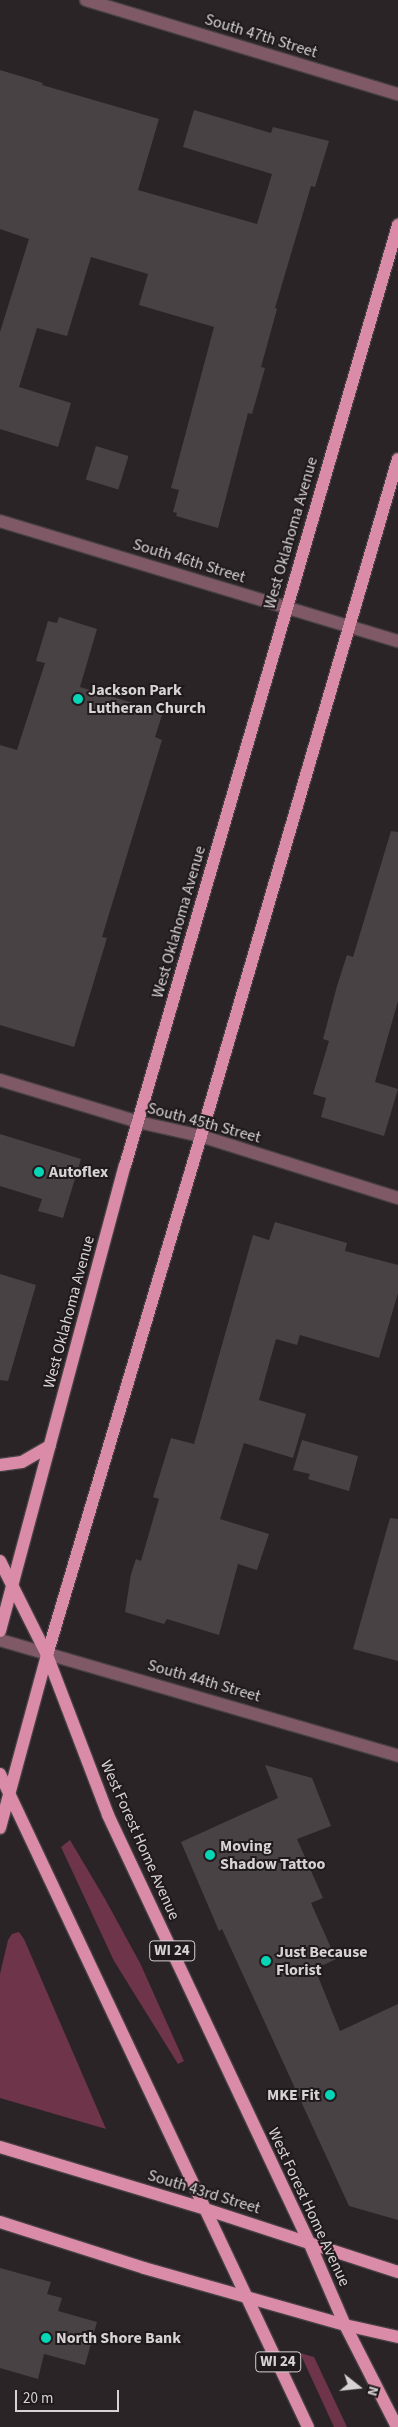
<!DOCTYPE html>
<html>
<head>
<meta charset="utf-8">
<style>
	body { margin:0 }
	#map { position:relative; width:398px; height:2427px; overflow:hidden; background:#2a2426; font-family:"Source Sans 3",sans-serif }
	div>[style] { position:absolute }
	.green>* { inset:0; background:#6d344a }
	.building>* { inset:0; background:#494245; transform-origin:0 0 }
	.roads { filter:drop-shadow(1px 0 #464042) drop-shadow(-1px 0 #464042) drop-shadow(0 1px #464042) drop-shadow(0 -1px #464042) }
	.minor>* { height:12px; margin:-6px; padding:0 6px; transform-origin:6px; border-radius:6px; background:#805966 }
	.major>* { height:12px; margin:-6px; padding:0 6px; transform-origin:6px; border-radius:6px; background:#da8ba7 }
	.dots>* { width:14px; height:14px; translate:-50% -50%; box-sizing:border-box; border:2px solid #201a1c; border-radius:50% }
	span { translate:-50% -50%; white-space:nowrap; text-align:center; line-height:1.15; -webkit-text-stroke:4px #201a1c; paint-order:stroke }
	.shield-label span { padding:1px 4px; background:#201a1c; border:1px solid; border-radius:4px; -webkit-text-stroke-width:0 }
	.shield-label { font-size:15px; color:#d7d3d4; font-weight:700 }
	.street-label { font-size:16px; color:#d7d3d4 }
	.poi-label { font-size:16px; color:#d7d3d4; font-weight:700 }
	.left { translate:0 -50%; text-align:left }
	.right { translate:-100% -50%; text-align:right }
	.north { position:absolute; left:333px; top:2362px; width:50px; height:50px; -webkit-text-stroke:4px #201a1c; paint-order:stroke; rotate:106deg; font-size:14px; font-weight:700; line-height:20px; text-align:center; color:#d7d3d4 }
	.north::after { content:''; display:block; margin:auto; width:18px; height:22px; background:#d7d3d4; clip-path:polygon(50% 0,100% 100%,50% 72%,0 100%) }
	.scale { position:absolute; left:15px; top:2390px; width:104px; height:22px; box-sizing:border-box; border:2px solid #d7d3d4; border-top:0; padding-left:6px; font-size:15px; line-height:18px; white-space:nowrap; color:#d7d3d4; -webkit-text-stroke:4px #201a1c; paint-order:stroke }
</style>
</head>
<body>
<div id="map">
	<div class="green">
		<div style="clip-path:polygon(70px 1840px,105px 1899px,140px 1963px,184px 2061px,178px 2064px,114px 1961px,61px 1847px)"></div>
		<div style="clip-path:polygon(19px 1932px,24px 1939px,106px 2129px,0 2098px,0 1974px,8px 1940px,12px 1934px)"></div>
		<div style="clip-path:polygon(300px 2353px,314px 2357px,347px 2427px,334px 2427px)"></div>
	</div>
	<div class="building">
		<div style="clip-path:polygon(0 70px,43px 83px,42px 85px,159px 119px,138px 190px,257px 224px,272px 174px,183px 147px,194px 110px,271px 133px,273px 127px,329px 141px,315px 187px,311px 186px,275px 308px,277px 309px,261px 367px,265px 368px,252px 414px,248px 413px,218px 528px,176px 516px,177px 513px,173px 512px,179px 490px,171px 488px,214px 327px,139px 305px,148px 274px,91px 257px,67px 336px,37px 328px,19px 387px,71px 403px,58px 447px,0 429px,0 332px,29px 239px,0 229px)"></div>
		<div style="left:96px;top:446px;width:34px;height:35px;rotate:17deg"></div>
		<div style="clip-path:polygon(59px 617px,97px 629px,80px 687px,163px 712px,155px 737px,162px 740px,102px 937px,107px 938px,74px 1047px,0 1025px,0 745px,17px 750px,45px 663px,36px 661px,48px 621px,57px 623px)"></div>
		<div style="clip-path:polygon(391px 831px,398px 832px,398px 1001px,375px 1082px,398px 1089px,384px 1136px,321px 1117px,326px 1098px,313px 1094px,329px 1041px,323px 1039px,337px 986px,347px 955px,353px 957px)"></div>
		<div style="clip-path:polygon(0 1134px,81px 1159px,63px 1218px,38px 1211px,42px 1199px,0 1186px)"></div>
		<div style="clip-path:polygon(275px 1222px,347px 1243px,345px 1251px,398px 1265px,398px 1293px,379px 1358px,300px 1335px,297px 1345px,276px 1339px,259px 1400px,306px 1414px,293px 1458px,244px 1443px,220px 1519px,269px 1534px,257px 1570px,238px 1564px,219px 1635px,167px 1619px,164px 1624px,125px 1612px,131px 1574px,136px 1559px,141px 1561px,159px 1499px,153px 1497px,171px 1438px,194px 1444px,253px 1235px,269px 1240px)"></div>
		<div style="clip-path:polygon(0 1274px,36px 1285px,8px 1381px,0 1380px)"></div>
		<div style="clip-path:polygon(302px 1440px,358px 1456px,349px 1491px,308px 1479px,310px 1474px,293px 1470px)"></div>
		<div style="clip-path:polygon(390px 1518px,398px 1519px,398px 1661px,353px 1649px)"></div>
		<div style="clip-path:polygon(265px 1765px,312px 1778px,331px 1826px,297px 1839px,323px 1898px,311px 1903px,336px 1959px,315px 1969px,340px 2031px,398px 2004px,398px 2220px,349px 2206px,222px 1929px,219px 1931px,181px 1842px,278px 1798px)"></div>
		<div style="clip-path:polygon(0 2268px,51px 2282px,47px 2294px,62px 2298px,58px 2311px,97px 2322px,85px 2365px,44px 2354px,38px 2379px,0 2368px)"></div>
	</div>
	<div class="roads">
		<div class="minor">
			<div style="left:86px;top:0;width:326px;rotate:16.8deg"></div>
			<div style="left:0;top:521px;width:416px;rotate:16.8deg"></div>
			<div style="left:0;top:1080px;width:144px;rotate:16.9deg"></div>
			<div style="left:138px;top:1122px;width:65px;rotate:12.5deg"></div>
			<div style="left:201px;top:1136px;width:207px;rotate:17.5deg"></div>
			<div style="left:0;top:1640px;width:415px;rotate:16.2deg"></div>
		</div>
		<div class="major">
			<div style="left:0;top:1465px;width:22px;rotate:-8deg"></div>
			<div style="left:22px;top:1462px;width:32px;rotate:-30deg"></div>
			<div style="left:0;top:1561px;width:105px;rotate:63.4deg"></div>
			<div style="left:47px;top:1655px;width:171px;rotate:69.1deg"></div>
			<div style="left:108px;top:1815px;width:472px;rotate:64.8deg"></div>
			<div style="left:309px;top:2242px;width:90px;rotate:66.6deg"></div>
			<div style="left:345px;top:2325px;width:114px;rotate:63deg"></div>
			<div style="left:0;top:1631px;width:482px;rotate:-75deg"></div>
			<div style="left:125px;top:1166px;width:980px;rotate:-73.82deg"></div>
			<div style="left:0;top:1774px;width:722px;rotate:64.75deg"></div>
			<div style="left:0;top:1828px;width:179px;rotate:-74.8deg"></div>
			<div style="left:47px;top:1655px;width:541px;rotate:-73.47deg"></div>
			<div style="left:201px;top:1136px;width:705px;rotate:-73.78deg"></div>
			<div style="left:0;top:2147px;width:214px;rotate:16.8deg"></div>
			<div style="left:205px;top:2209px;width:203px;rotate:18.1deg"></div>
			<div style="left:0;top:2222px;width:151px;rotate:17.7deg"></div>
			<div style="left:144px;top:2268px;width:209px;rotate:15.8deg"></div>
			<div style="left:345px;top:2325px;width:54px;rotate:12.8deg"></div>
		</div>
	</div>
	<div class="dots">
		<div style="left:78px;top:699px;background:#06d5b6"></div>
		<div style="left:39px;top:1172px;background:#06d5b6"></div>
		<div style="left:210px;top:1855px;background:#06d5b6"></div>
		<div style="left:266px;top:1961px;background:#06d5b6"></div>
		<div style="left:330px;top:2095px;background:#06d5b6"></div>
		<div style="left:46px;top:2338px;background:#06d5b6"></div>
	</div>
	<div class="shield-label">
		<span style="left:172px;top:1951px">WI 24</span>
		<span style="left:278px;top:2362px">WI 24</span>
	</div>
	<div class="street-label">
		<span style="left:261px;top:36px;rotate:17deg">South 47th Street</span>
		<span style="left:291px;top:533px;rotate:-74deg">West Oklahoma Avenue</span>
		<span style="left:189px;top:561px;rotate:17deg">South 46th Street</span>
		<span style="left:179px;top:922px;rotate:-74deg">West Oklahoma Avenue</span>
		<span style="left:204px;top:1123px;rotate:15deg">South 45th Street</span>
		<span style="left:69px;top:1312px;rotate:-75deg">West Oklahoma Avenue</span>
		<span style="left:204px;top:1681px;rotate:16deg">South 44th Street</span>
		<span style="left:140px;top:1840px;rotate:66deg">West Forest Home Avenue</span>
		<span style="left:204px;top:2192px;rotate:17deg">South 43rd Street</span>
		<span style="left:309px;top:2207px;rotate:65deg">West Forest Home Avenue</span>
	</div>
	<div class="poi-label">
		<span class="left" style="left:88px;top:699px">Jackson Park<br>Lutheran Church</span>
		<span class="left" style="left:49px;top:1172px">Autoflex</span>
		<span class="left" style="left:220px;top:1855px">Moving<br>Shadow Tattoo</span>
		<span class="left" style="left:276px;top:1961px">Just Because<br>Florist</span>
		<span class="right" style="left:320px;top:2095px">MKE Fit</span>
		<span class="left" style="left:56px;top:2338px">North Shore Bank</span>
	</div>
	<div class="north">N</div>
	<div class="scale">20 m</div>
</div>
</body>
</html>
